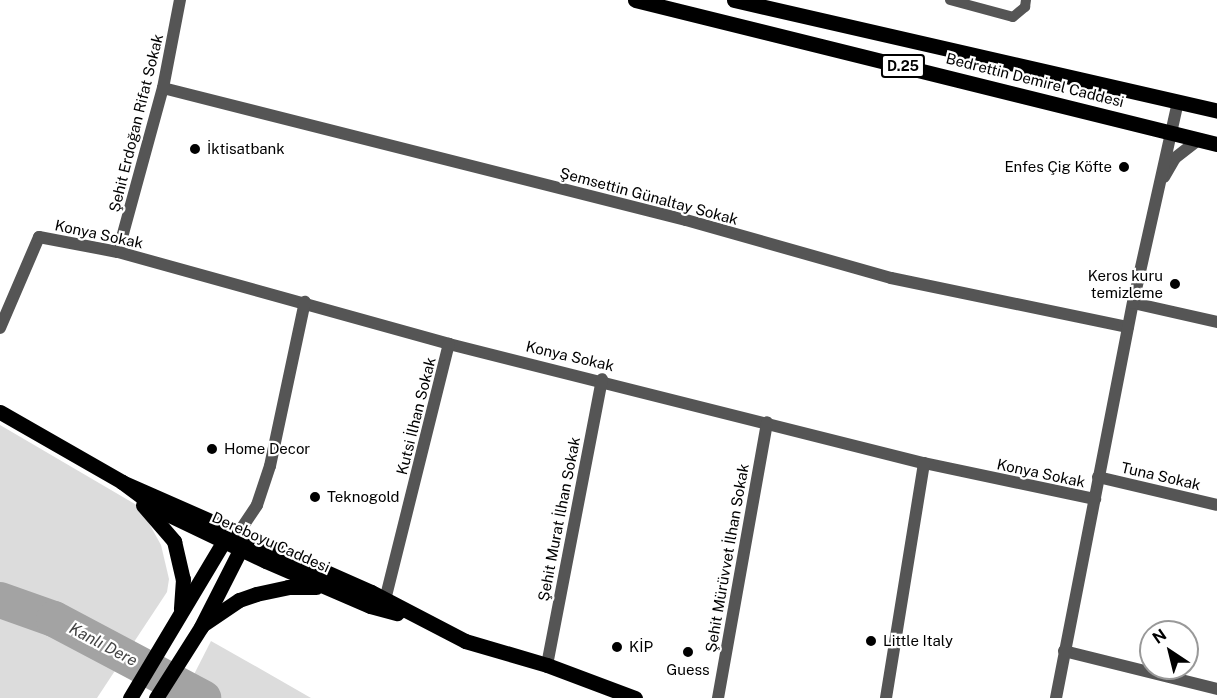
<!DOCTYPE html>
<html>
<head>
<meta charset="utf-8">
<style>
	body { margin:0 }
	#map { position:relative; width:1217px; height:698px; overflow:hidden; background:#fff; font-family:"Public Sans",sans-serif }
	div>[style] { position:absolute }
	.green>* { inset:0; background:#dcdcdc }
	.river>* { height:36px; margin:-18px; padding:0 18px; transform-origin:18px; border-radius:18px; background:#a3a3a3 }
	.service>* { height:10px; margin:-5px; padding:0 5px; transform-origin:5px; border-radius:5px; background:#555 }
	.minor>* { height:12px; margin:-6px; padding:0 6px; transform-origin:6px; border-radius:6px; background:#555 }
	.tertiary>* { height:12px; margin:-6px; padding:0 6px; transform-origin:6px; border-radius:6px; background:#555 }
	.primary>* { height:15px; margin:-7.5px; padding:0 7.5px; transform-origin:7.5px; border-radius:7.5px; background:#000 }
	.dots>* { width:16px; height:16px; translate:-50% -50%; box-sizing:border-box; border:3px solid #fff; border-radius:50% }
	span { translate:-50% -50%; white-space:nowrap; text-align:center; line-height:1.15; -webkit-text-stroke:4.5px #fff; paint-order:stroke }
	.shield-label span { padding:2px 4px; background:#fff; border:2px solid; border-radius:4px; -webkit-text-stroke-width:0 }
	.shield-label { font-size:14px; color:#000; font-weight:700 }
	.street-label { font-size:15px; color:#000 }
	.poi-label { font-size:15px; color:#000 }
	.left { translate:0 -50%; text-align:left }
	.right { translate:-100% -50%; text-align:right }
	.water-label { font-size:16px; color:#444; font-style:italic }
	.north { position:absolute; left:1139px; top:620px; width:60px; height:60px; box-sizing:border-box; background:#fff; border:2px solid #999; border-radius:50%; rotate:325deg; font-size:16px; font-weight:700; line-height:24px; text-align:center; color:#000 }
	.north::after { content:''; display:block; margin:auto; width:21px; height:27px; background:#000; clip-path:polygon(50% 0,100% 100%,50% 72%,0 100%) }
</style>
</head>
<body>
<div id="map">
	<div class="green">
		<div style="clip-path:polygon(0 425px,140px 507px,161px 545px,169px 579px,167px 592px,97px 698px,0 698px)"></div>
		<div style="clip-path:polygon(211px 641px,264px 671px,311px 698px,182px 698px)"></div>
	</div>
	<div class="river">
		<div style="left:0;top:600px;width:57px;rotate:19.4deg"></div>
		<div style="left:54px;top:619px;width:169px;rotate:27.9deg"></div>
	</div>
	<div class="service">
		<div style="left:950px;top:0;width:65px;rotate:15.1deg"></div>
		<div style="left:1013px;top:17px;width:16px;rotate:-40deg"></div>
		<div style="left:1025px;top:7px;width:7px;rotate:-82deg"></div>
	</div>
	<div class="minor">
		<div style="left:163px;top:88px;width:539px;rotate:14.17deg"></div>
		<div style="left:686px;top:220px;width:213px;rotate:15.8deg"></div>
		<div style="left:891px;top:278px;width:242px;rotate:11.7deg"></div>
		<div style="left:118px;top:252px;width:170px;rotate:-74.7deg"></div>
		<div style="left:163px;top:88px;width:90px;rotate:-79.1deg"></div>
		<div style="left:1133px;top:303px;width:86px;rotate:12.7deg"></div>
		<div style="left:0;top:328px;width:99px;rotate:-66.8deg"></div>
		<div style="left:39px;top:237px;width:80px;rotate:10.8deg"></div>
		<div style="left:118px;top:252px;width:344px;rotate:15.5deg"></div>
		<div style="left:449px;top:344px;width:490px;rotate:14.1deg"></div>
		<div style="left:924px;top:463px;width:175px;rotate:11.9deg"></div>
		<div style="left:1098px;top:477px;width:122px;rotate:13.2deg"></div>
		<div style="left:239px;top:532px;width:32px;rotate:-56deg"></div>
		<div style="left:257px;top:505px;width:41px;rotate:-71.6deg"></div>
		<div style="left:270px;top:466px;width:168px;rotate:-78deg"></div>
		<div style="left:385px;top:600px;width:264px;rotate:-76deg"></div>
		<div style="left:1064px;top:651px;width:158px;rotate:13.9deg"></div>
		<div style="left:547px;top:665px;width:291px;rotate:-79.1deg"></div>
		<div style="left:718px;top:698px;width:280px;rotate:-79.9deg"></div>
		<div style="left:886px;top:698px;width:238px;rotate:-80.8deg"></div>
	</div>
	<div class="tertiary">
		<div style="left:1164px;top:177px;width:22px;rotate:-60deg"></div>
		<div style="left:1175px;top:158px;width:31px;rotate:-38deg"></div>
		<div style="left:1056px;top:698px;width:402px;rotate:-79deg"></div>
		<div style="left:1133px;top:303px;width:207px;rotate:-77.4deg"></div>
	</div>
	<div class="primary">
		<div style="left:635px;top:0;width:600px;rotate:13.9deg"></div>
		<div style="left:734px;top:0;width:496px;rotate:12.9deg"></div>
		<div style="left:0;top:412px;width:141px;rotate:29.8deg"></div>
		<div style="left:122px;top:482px;width:49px;rotate:36.6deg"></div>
		<div style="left:161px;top:511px;width:116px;rotate:25.5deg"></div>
		<div style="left:266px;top:561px;width:113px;rotate:23.4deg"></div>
		<div style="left:370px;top:606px;width:28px;rotate:15deg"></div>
		<div style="left:122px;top:482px;width:272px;rotate:23.8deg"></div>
		<div style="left:371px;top:592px;width:106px;rotate:27.5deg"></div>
		<div style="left:465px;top:641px;width:85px;rotate:16.3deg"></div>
		<div style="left:547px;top:665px;width:94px;rotate:20.6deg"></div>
		<div style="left:143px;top:505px;width:48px;rotate:49.3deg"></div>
		<div style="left:174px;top:541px;width:39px;rotate:77deg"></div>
		<div style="left:183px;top:579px;width:30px;rotate:94deg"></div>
		<div style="left:205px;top:623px;width:41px;rotate:-34.1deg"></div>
		<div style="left:239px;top:600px;width:18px;rotate:-19deg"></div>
		<div style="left:256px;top:594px;width:33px;rotate:-12deg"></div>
		<div style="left:288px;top:587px;width:28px"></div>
		<div style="left:130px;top:698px;width:183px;rotate:-59.1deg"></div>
		<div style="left:156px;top:698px;width:84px;rotate:-57.6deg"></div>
		<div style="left:201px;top:627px;width:86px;rotate:-63.1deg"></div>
		<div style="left:240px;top:550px;width:10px;rotate:-90deg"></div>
	</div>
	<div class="dots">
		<div style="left:195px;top:149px;background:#000"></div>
		<div style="left:1124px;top:167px;background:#000"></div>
		<div style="left:1175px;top:284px;background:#000"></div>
		<div style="left:212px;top:449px;background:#000"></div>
		<div style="left:315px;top:497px;background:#000"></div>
		<div style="left:871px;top:641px;background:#000"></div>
		<div style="left:617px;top:647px;background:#000"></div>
		<div style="left:688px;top:652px;background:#000"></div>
	</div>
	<div class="shield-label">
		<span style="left:903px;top:66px">D.25</span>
	</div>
	<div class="street-label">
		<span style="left:1035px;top:80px;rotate:14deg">Bedrettin Demirel Caddesi</span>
		<span style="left:136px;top:123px;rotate:-76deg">Şehit Erdoğan Rifat Sokak</span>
		<span style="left:649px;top:196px;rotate:15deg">Şemsettin Günaltay Sokak</span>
		<span style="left:99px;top:234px;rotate:12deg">Konya Sokak</span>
		<span style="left:570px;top:356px;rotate:13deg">Konya Sokak</span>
		<span style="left:416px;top:416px;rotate:-76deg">Kutsi İlhan Sokak</span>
		<span style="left:1041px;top:473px;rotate:12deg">Konya Sokak</span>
		<span style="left:1161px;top:476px;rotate:13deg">Tuna Sokak</span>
		<span style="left:559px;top:519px;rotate:-79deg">Şehit Murat İlhan Sokak</span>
		<span style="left:271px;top:542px;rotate:24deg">Dereboyu Caddesi</span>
		<span style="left:727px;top:558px;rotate:-80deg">Şehit Mürüvvet İlhan Sokak</span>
	</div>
	<div class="poi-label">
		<span class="left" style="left:207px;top:149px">İktisatbank</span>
		<span class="right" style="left:1112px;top:167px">Enfes Çig Köfte</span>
		<span class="right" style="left:1163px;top:284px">Keros kuru<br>temizleme</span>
		<span class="left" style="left:224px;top:449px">Home Decor</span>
		<span class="left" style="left:327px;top:497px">Teknogold</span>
		<span class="left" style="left:883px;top:641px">Little Italy</span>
		<span class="left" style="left:629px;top:647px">KİP</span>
		<span style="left:688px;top:670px">Guess</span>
	</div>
	<div class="water-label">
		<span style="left:103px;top:645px;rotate:28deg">Kanlı Dere</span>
	</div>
	<div class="north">N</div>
</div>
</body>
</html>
